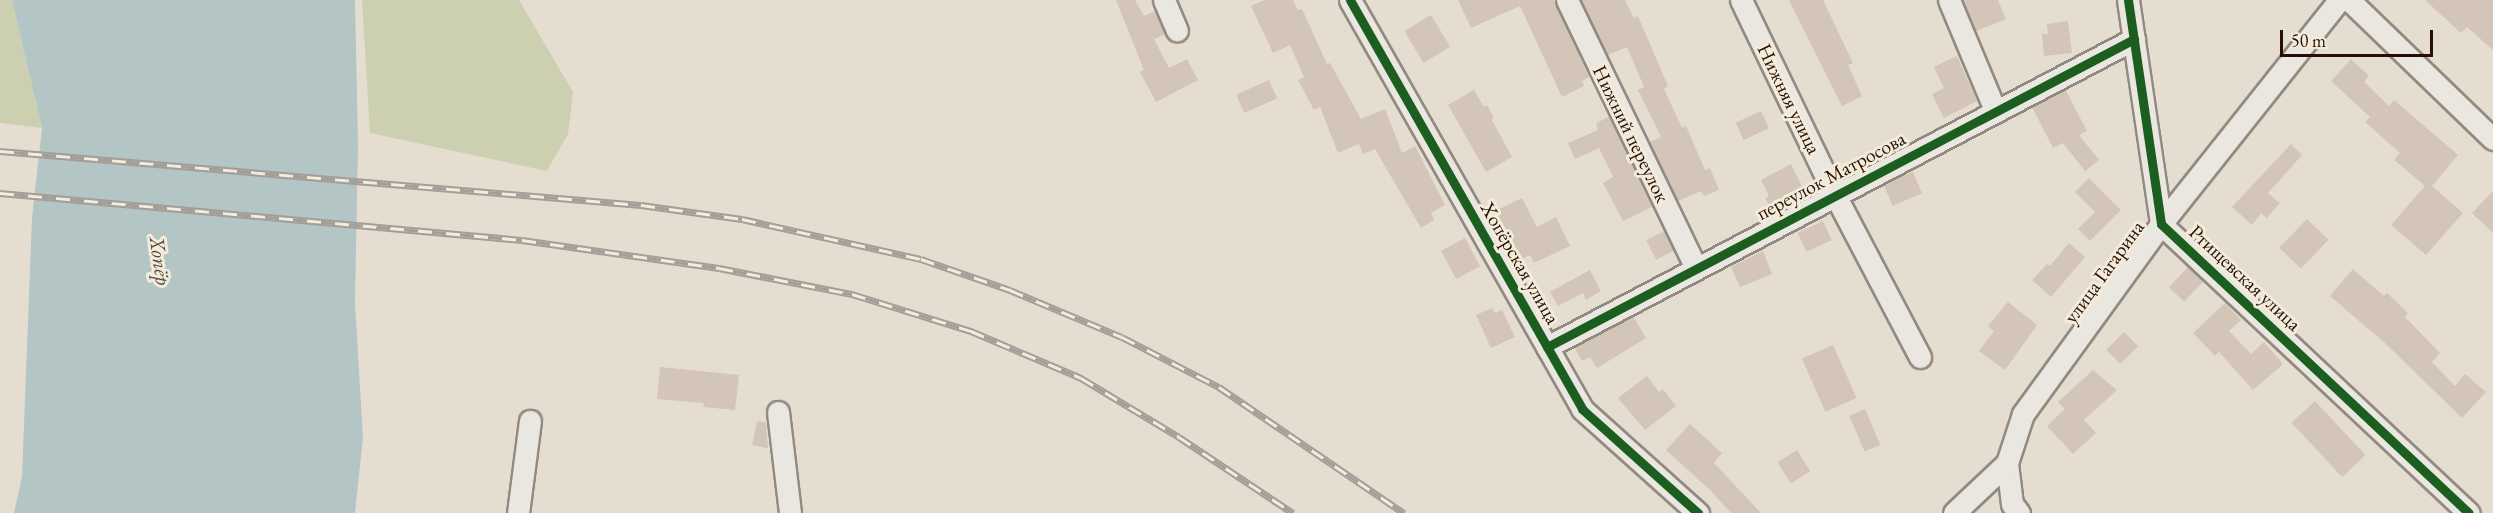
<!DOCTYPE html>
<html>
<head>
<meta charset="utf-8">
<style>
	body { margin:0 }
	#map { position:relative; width:2493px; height:513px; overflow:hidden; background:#e5ded0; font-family:"EB Garamond",serif }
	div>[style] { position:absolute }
	.green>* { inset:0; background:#cccfb0 }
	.water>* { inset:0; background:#b4c5c6 }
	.building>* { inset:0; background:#d3c5b8; transform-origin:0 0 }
	.roads { filter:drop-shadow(2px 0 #928a81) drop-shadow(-2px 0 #928a81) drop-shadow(0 2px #928a81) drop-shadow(0 -2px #928a81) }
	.minor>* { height:21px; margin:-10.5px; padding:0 10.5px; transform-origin:10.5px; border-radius:10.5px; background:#eae7e0 }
	.rail>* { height:7px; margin-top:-3.5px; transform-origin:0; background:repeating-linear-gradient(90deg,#f3ecdb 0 14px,#a49e98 0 28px); box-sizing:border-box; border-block:2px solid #a49e98 }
	.cycleway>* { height:9px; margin:-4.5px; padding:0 4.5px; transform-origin:4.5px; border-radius:4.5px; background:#1b5e20 }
	span { translate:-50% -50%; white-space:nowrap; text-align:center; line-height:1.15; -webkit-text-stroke:6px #f3ecdb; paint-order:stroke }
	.street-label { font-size:20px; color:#290e04 }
	.water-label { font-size:21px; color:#524a46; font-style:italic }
	.scale { position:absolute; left:2280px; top:30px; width:153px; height:27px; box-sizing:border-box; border:3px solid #290e04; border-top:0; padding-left:8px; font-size:18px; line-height:21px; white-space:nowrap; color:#290e04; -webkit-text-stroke:4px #f3ecdb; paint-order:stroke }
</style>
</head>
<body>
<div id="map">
	<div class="green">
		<div style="clip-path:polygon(0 0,12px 0,42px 128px,0 123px)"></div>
		<div style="clip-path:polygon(362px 0,519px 0,573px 92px,568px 134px,547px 171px,370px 133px)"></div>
	</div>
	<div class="water">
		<div style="clip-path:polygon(12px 0,355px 0,358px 145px,355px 303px,363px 438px,355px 513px,14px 513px,22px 477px,32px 218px,42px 128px)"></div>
	</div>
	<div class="building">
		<div style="clip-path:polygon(1116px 0,1135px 0,1144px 16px,1155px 11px,1165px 34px,1154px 39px,1169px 68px,1187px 59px,1198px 80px,1156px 102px,1140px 72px,1144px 70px)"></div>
		<div style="clip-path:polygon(1264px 0,1293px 0,1298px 10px,1302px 9px,1327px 64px,1330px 63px,1361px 119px,1385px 109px,1402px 153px,1415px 146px,1445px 205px,1431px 213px,1434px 220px,1421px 228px,1375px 149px,1363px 154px,1359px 144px,1338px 153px,1320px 107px,1314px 110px,1298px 80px,1304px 77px,1290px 45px,1273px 53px,1259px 23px,1251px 6px)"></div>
		<div style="clip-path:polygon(1458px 0,1554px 0,1589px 77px,1582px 81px,1584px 86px,1562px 97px,1520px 6px,1471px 28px)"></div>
		<div style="clip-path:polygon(1581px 0,1625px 0,1634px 18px,1638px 16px,1668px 86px,1664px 89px,1682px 128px,1686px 126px,1705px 170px,1710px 168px,1719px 190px,1704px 196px,1701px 191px,1678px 201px,1650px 142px,1661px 137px,1638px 90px,1644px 87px,1627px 47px,1608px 55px)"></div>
		<div style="clip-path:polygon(1789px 0,1823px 0,1853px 63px,1848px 65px,1862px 96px,1842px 106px)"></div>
		<div style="clip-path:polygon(1963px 0,1998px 0,2006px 19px,1976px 31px)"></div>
		<div style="clip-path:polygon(2425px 0,2493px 0,2493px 50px,2467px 27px,2461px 33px)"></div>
		<div style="left:1431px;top:15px;width:37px;height:31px;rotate:59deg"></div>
		<div style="clip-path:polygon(2068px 21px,2072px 53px,2044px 56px,2042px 34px,2048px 34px,2047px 24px)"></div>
		<div style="clip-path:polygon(1957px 56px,1977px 101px,1944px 118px,1932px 94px,1944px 88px,1934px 67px)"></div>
		<div style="clip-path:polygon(2351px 59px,2369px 76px,2364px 82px,2389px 106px,2394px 100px,2458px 155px,2432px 186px,2463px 213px,2426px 255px,2391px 225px,2425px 186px,2394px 160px,2400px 153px,2365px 122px,2370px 117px,2331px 81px)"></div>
		<div style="left:1269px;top:80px;width:20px;height:36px;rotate:66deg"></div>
		<div style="clip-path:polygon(2065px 89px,2087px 131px,2079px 135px,2099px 160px,2085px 171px,2063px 143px,2053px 148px,2032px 107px)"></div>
		<div style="clip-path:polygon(1474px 90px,1484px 107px,1487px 105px,1494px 118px,1492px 120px,1512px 157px,1486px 172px,1448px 105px)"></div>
		<div style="left:1761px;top:111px;width:19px;height:28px;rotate:65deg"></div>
		<div style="clip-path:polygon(1609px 117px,1652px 207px,1623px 221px,1603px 183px,1613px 177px,1599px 148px,1575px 159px,1568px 143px,1598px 130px,1596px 123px)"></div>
		<div style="clip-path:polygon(2291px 144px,2302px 155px,2268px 193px,2280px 203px,2267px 218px,2261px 213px,2252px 225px,2232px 207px)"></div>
		<div style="clip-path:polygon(1791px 164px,1806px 195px,1773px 212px,1765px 198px,1769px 196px,1761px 180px)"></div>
		<div style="left:1913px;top:172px;width:23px;height:32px;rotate:67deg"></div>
		<div style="clip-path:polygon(2089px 178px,2121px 210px,2090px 241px,2078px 229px,2095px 212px,2075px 192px)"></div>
		<div style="clip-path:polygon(2493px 191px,2493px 233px,2472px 213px)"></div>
		<div style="clip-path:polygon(1522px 198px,1537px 227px,1556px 217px,1570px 246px,1534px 263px,1530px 255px,1522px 259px,1495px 211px)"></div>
		<div style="left:2307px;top:219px;width:30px;height:40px;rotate:44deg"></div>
		<div style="left:1823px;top:221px;width:21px;height:28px;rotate:65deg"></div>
		<div style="left:1664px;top:231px;width:22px;height:20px;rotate:63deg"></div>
		<div style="left:1465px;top:238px;width:32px;height:27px;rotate:62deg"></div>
		<div style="clip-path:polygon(2069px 243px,2085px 257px,2051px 297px,2032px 280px,2047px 264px,2050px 266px)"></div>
		<div style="clip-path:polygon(1763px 251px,1772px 274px,1740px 287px,1731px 267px)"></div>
		<div style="left:2188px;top:267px;width:21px;height:28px;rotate:43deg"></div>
		<div style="clip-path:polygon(2353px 269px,2384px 296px,2387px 293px,2408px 313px,2405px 317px,2440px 353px,2432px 362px,2455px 386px,2465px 374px,2486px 392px,2462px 418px,2386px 344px,2330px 296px)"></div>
		<div style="clip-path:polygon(1590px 270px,1601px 291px,1586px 300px,1583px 293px,1558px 306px,1550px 292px)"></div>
		<div style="clip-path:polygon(2008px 302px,2037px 325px,2005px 370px,1979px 351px,1994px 331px,1988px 326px)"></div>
		<div style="clip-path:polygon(2225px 303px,2241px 320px,2229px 331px,2251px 354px,2264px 342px,2283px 364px,2253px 390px,2219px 352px,2215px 356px,2193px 333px)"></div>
		<div style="clip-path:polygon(1492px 308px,1495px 313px,1502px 310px,1515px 337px,1491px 348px,1476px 315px)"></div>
		<div style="clip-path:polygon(1633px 316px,1646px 338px,1597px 368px,1590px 357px,1582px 361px,1574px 347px)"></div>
		<div style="left:2124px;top:332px;width:20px;height:25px;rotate:45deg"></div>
		<div style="left:1833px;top:345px;width:58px;height:34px;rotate:66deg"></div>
		<div style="clip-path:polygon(660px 367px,739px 375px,735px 410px,703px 407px,704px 403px,657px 399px)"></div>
		<div style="clip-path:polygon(2093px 370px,2117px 390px,2084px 420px,2096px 433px,2073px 454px,2047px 426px,2065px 409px,2058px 402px)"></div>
		<div style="clip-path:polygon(1647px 376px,1659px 392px,1663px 389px,1676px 406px,1645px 430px,1618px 398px)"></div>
		<div style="left:2315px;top:401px;width:74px;height:32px;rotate:47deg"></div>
		<div style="left:1865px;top:409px;width:39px;height:17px;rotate:67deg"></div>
		<div style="clip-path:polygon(757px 421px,766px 423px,768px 448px,752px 445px)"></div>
		<div style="clip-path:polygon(1690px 424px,1722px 453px,1714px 463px,1761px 513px,1731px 513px,1710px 490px,1666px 450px)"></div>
		<div style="left:1797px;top:450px;width:25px;height:23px;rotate:58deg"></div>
	</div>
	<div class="roads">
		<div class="minor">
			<div style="left:1164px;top:0;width:33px;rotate:67deg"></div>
			<div style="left:1350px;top:0;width:470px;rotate:60.4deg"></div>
			<div style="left:1582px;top:409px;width:156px;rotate:41.9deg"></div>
			<div style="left:1567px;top:0;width:297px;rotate:64.3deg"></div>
			<div style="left:1741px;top:0;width:216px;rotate:64.3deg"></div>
			<div style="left:1835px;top:195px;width:183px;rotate:62.3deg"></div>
			<div style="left:1949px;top:0;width:119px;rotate:67.3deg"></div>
			<div style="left:2128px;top:0;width:226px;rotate:81.6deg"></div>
			<div style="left:2161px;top:224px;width:422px;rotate:43.2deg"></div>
			<div style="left:2349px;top:0;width:200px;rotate:44deg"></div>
			<div style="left:1547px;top:347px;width:663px;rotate:-27.69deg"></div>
			<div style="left:778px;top:412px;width:102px;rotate:83.2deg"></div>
			<div style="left:518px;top:513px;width:93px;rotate:-82.6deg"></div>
			<div style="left:1954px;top:513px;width:73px;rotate:-43.3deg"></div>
			<div style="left:2019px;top:513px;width:11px;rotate:-128deg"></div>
			<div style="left:2012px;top:504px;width:41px;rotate:-97deg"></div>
			<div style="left:2007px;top:463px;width:52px;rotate:-71.9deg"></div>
			<div style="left:2023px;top:414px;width:235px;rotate:-54deg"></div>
			<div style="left:2161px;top:224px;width:286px;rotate:-51.5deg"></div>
		</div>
	</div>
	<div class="rail">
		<div style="left:0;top:151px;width:643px;rotate:4.82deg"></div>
		<div style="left:641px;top:205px;width:102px;rotate:7.9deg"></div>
		<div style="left:742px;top:219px;width:183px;rotate:12.6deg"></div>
		<div style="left:921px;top:259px;width:94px;rotate:19.2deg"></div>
		<div style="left:1010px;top:290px;width:121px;rotate:22.8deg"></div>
		<div style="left:1122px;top:337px;width:109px;rotate:27.3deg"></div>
		<div style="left:1219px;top:387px;width:224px;rotate:34.3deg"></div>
		<div style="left:0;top:193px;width:524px;rotate:5.14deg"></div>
		<div style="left:522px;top:240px;width:199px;rotate:8.1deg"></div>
		<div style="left:719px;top:268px;width:136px;rotate:11.1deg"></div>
		<div style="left:852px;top:294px;width:125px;rotate:17.3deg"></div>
		<div style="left:971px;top:331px;width:120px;rotate:23.1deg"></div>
		<div style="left:1081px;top:378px;width:114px;rotate:31deg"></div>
		<div style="left:1179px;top:437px;width:137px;rotate:33.7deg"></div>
	</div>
	<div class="cycleway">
		<div style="left:1350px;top:0;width:470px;rotate:60.4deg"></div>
		<div style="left:1582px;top:409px;width:156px;rotate:41.9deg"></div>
		<div style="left:2128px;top:0;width:226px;rotate:81.6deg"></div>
		<div style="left:2161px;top:224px;width:422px;rotate:43.2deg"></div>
		<div style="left:1547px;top:347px;width:663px;rotate:-27.69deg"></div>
	</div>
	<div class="street-label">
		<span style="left:1789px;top:99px;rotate:64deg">Нижняя улица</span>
		<span style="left:1631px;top:134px;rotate:64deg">Нижний переулок</span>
		<span style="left:1831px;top:176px;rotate:-28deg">переулок Матросова</span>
		<span style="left:1520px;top:263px;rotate:60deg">Хопёрская улица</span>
		<span style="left:2104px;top:272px;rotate:-54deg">улица Гагарина</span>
		<span style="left:2245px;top:278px;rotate:43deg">Ртищевская улица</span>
	</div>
	<div class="water-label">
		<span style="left:160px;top:261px;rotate:82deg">Хопёр</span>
	</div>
	<div class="scale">50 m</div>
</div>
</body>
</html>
